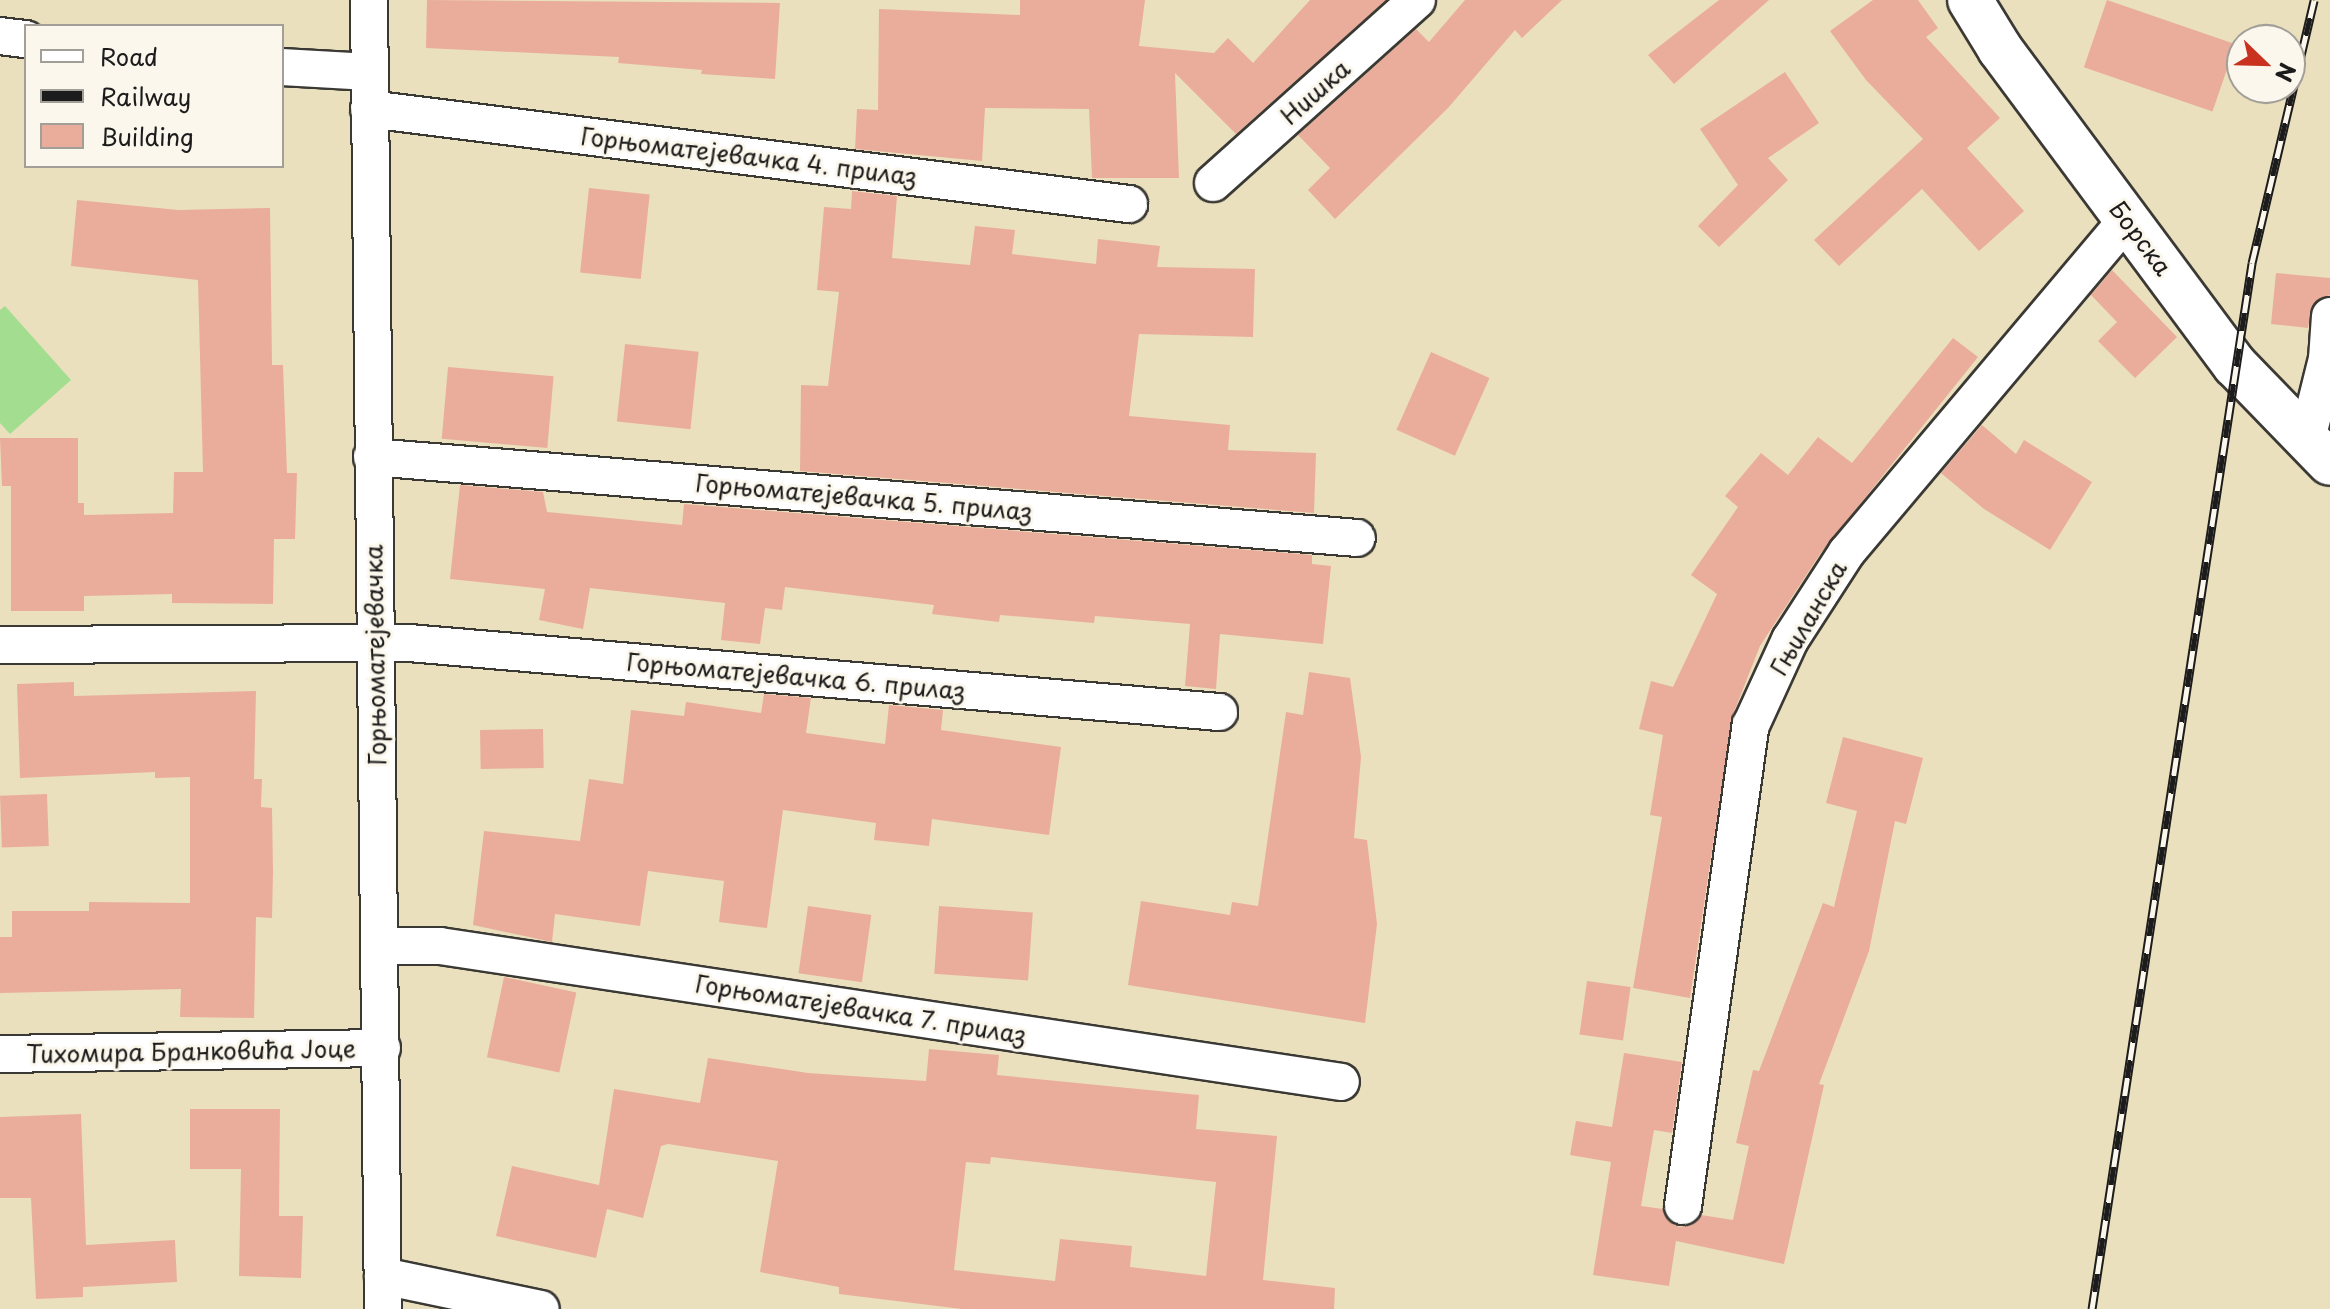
<!DOCTYPE html>
<html>
<head>
<meta charset="utf-8">
<style>
	body { margin:0 }
	#map { position:relative; width:2330px; height:1309px; overflow:hidden; background:#eae0bd; font-family:"Playpen Sans",sans-serif }
	div>[style] { position:absolute }
	.green>* { inset:0; background:#a3dd8f }
	.building>* { inset:0; background:#eaad9c; transform-origin:0 0 }
	.roads { filter:drop-shadow(2px 0 #3b3934) drop-shadow(-2px 0 #3b3934) drop-shadow(0 2px #3b3934) drop-shadow(0 -2px #3b3934) }
	.minor>* { height:36px; margin:-18px; padding:0 18px; transform-origin:18px; border-radius:18px; background:#fff }
	.tertiary>* { height:44px; margin:-22px; padding:0 22px; transform-origin:22px; border-radius:22px; background:#fff }
	.rail>* { height:9px; margin-top:-4.5px; transform-origin:0; background:repeating-linear-gradient(90deg,#fbf7ec 0 18px,#1c1c1c 0 36px); box-sizing:border-box; border-block:2px solid #1c1c1c }
	span { translate:-50% -50%; white-space:nowrap; text-align:center; line-height:1.15; -webkit-text-stroke:6px #fbf7ec; paint-order:stroke }
	.street-label { font-size:24px; color:#1c1c1c }
	.legend { position:absolute; left:24px; top:24px; width:260px; height:144px; box-sizing:border-box; background:#fbf7ec; border:2px solid #a29f99; margin:0; padding:10px 14px; list-style:none; font-size:24px; color:#1c1c1c }
	.legend li { display:flex; align-items:center; gap:16px; height:40px }
	.legend b { width:40px; border:2px solid #a29f99 }
	.north { position:absolute; left:2226px; top:24px; width:80px; height:80px; box-sizing:border-box; background:#fbf7ec; border:2px solid #a29f99; border-radius:50%; rotate:113deg; font-size:22px; font-weight:700; line-height:32px; text-align:center; color:#1c1c1c }
	.north::after { content:''; display:block; margin:auto; width:28px; height:36px; background:#c8321e; clip-path:polygon(50% 0,100% 100%,50% 72%,0 100%) }
</style>
</head>
<body>
<div id="map">
	<div class="green">
		<div style="clip-path:polygon(5px 306px,71px 380px,10px 434px,0 423px,0 310px)"></div>
	</div>
	<div class="building">
		<div style="clip-path:polygon(427px 0,780px 3px,775px 79px,701px 74px,702px 70px,618px 63px,619px 57px,426px 48px)"></div>
		<div style="clip-path:polygon(1020px 0,1145px 0,1139px 46px,1214px 53px,1228px 38px,1253px 63px,1310px 0,1386px 0,1236px 134px,1175px 73px,1179px 178px,1092px 178px,1089px 109px,985px 108px,982px 161px,855px 149px,857px 109px,878px 110px,879px 9px,1020px 15px)"></div>
		<div style="clip-path:polygon(1465px 0,1562px 0,1522px 38px,1515px 30px,1448px 108px,1335px 219px,1308px 190px,1330px 168px,1298px 135px,1416px 29px,1429px 42px)"></div>
		<div style="clip-path:polygon(1719px 0,1769px 0,1674px 84px,1648px 55px)"></div>
		<div style="clip-path:polygon(1873px 0,1918px 0,1938px 28px,1926px 37px,2000px 118px,1967px 148px,2024px 211px,1979px 251px,1922px 189px,1839px 266px,1814px 240px,1923px 139px,1866px 80px,1830px 31px)"></div>
		<div style="left:2107px;top:0;width:136px;height:71px;rotate:19deg"></div>
		<div style="clip-path:polygon(1785px 72px,1819px 123px,1768px 158px,1788px 180px,1719px 247px,1698px 226px,1738px 185px,1700px 129px)"></div>
		<div style="left:589px;top:188px;width:61px;height:85px;rotate:6deg"></div>
		<div style="clip-path:polygon(852px 191px,897px 196px,892px 258px,970px 265px,975px 226px,1015px 230px,1012px 254px,1096px 264px,1098px 239px,1160px 246px,1157px 267px,1255px 269px,1253px 337px,1139px 334px,1129px 416px,1230px 425px,1228px 450px,1316px 453px,1314px 513px,800px 471px,801px 385px,828px 386px,839px 292px,817px 290px,824px 207px,851px 209px)"></div>
		<div style="clip-path:polygon(77px 200px,178px 210px,270px 208px,272px 365px,283px 365px,287px 473px,297px 473px,295px 539px,274px 539px,273px 604px,172px 603px,172px 594px,84px 596px,84px 611px,11px 611px,11px 486px,2px 486px,0 438px,78px 438px,78px 503px,84px 503px,84px 515px,173px 513px,174px 472px,203px 472px,198px 280px,71px 266px)"></div>
		<div style="clip-path:polygon(2112px 270px,2177px 337px,2135px 378px,2098px 341px,2117px 322px,2091px 295px)"></div>
		<div style="clip-path:polygon(2276px 273px,2330px 278px,2330px 295px,2312px 305px,2308px 328px,2271px 324px)"></div>
		<div style="clip-path:polygon(1953px 338px,1978px 357px,1820px 554px,1760px 646px,1732px 717px,1690px 998px,1633px 988px,1662px 817px,1650px 815px,1663px 735px,1639px 729px,1651px 681px,1673px 687px,1717px 594px,1691px 575px,1738px 507px,1725px 496px,1761px 453px,1788px 475px,1818px 437px,1852px 463px)"></div>
		<div style="left:625px;top:344px;width:74px;height:78px;rotate:6deg"></div>
		<div style="left:1431px;top:352px;width:64px;height:85px;rotate:24deg"></div>
		<div style="left:448px;top:367px;width:106px;height:72px;rotate:5deg"></div>
		<div style="clip-path:polygon(1982px 425px,2016px 454px,2024px 440px,2092px 482px,2050px 550px,1984px 509px,1941px 473px)"></div>
		<div style="clip-path:polygon(460px 485px,543px 492px,547px 512px,682px 525px,684px 504px,1312px 555px,1312px 564px,1331px 566px,1323px 644px,1220px 634px,1216px 689px,1185px 686px,1190px 624px,1095px 616px,1094px 623px,1000px 615px,999px 622px,932px 614px,934px 605px,785px 587px,782px 610px,765px 608px,760px 644px,721px 640px,725px 603px,590px 588px,583px 629px,539px 620px,545px 589px,450px 579px)"></div>
		<div style="clip-path:polygon(1309px 672px,1350px 678px,1361px 757px,1354px 838px,1367px 840px,1377px 924px,1365px 1023px,1128px 985px,1141px 901px,1230px 915px,1232px 902px,1258px 906px,1286px 712px,1303px 715px)"></div>
		<div style="clip-path:polygon(74px 682px,74px 696px,256px 691px,254px 779px,262px 779px,261px 807px,272px 808px,273px 872px,272px 918px,256px 917px,254px 1018px,180px 1017px,181px 989px,0 993px,0 937px,12px 937px,12px 911px,89px 911px,89px 902px,190px 903px,190px 777px,155px 778px,155px 772px,20px 778px,17px 684px)"></div>
		<div style="clip-path:polygon(764px 694px,811px 698px,806px 733px,885px 744px,889px 705px,943px 710px,941px 730px,1061px 747px,1049px 835px,932px 819px,929px 846px,874px 840px,876px 823px,783px 810px,767px 928px,719px 922px,724px 881px,648px 871px,640px 926px,555px 914px,552px 942px,473px 925px,484px 831px,580px 841px,589px 779px,623px 784px,631px 710px,684px 716px,686px 702px,761px 713px)"></div>
		<div style="left:543px;top:729px;width:39px;height:63px;rotate:89deg"></div>
		<div style="clip-path:polygon(1843px 737px,1923px 758px,1906px 824px,1895px 821px,1869px 951px,1819px 1084px,1824px 1085px,1784px 1264px,1676px 1241px,1669px 1286px,1593px 1275px,1611px 1162px,1570px 1155px,1576px 1121px,1612px 1127px,1624px 1053px,1682px 1062px,1672px 1133px,1654px 1130px,1641px 1206px,1663px 1209px,1670px 1222px,1679px 1227px,1692px 1225px,1701px 1215px,1733px 1220px,1749px 1146px,1736px 1143px,1753px 1070px,1759px 1071px,1823px 903px,1834px 907px,1857px 811px,1826px 803px)"></div>
		<div style="left:47px;top:794px;width:52px;height:47px;rotate:88deg"></div>
		<div style="left:808px;top:906px;width:64px;height:68px;rotate:8deg"></div>
		<div style="left:939px;top:906px;width:94px;height:68px;rotate:4deg"></div>
		<div style="left:504px;top:977px;width:74px;height:82px;rotate:12deg"></div>
		<div style="left:1587px;top:981px;width:44px;height:54px;rotate:8deg"></div>
		<div style="clip-path:polygon(evenodd,929px 1049px,999px 1055px,997px 1075px,1199px 1095px,1196px 1129px,1277px 1136px,1263px 1280px,1335px 1288px,1334px 1309px,962px 1309px,839px 1294px,839px 1287px,760px 1272px,778px 1161px,668px 1144px,661px 1146px,643px 1218px,607px 1209px,596px 1258px,496px 1236px,512px 1166px,599px 1185px,614px 1089px,700px 1103px,708px 1058px,808px 1073px,926px 1081px,929px 1049px,991px 1157px,1216px 1182px,1206px 1276px,1130px 1267px,1132px 1246px,1060px 1239px,1055px 1281px,954px 1270px,966px 1162px,990px 1164px,991px 1157px)"></div>
		<div style="clip-path:polygon(190px 1109px,280px 1109px,279px 1216px,303px 1216px,301px 1278px,239px 1276px,241px 1169px,190px 1169px)"></div>
		<div style="clip-path:polygon(81px 1114px,86px 1245px,175px 1240px,177px 1282px,83px 1287px,83px 1297px,36px 1299px,31px 1198px,0 1198px,0 1117px)"></div>
	</div>
	<div class="roads">
		<div class="minor">
			<div style="left:369px;top:0;width:1309px;rotate:89.39deg"></div>
			<div style="left:0;top:36px;width:26px;rotate:7deg"></div>
			<div style="left:282px;top:67px;width:87px;rotate:3.3deg"></div>
			<div style="left:369px;top:109px;width:766px;rotate:7.13deg"></div>
			<div style="left:1213px;top:183px;width:274px;rotate:-41.9deg"></div>
			<div style="left:2307px;top:439px;width:82px;rotate:-76deg"></div>
			<div style="left:2327px;top:359px;width:43px;rotate:-86deg"></div>
			<div style="left:372px;top:457px;width:988px;rotate:4.7deg"></div>
			<div style="left:0;top:645px;width:409px;rotate:-0.3deg"></div>
			<div style="left:409px;top:643px;width:813px;rotate:4.87deg"></div>
			<div style="left:382px;top:946px;width:58px"></div>
			<div style="left:440px;top:946px;width:911px;rotate:8.58deg"></div>
			<div style="left:0;top:1054px;width:382px;rotate:-0.9deg"></div>
			<div style="left:1683px;top:1206px;width:486px;rotate:-82deg"></div>
			<div style="left:1751px;top:725px;width:94px;rotate:-65.4deg"></div>
			<div style="left:1790px;top:640px;width:105px;rotate:-57.1deg"></div>
			<div style="left:1847px;top:552px;width:434px;rotate:-49.9deg"></div>
			<div style="left:383px;top:1276px;width:161px;rotate:11.8deg"></div>
		</div>
		<div class="tertiary">
			<div style="left:1970px;top:0;width:57px;rotate:58.5deg"></div>
			<div style="left:2000px;top:49px;width:394px;rotate:53.4deg"></div>
			<div style="left:2235px;top:365px;width:136px;rotate:45.9deg"></div>
		</div>
	</div>
	<div class="rail">
		<div style="left:2092px;top:1309px;width:1058px;rotate:-81.3deg"></div>
		<div style="left:2252px;top:263px;width:270px;rotate:-76.7deg"></div>
	</div>
	<div class="street-label">
		<span style="left:1315px;top:92px;rotate:-42deg">Нишка</span>
		<span style="left:749px;top:156px;rotate:7deg">Горњоматејевачка 4. прилаз</span>
		<span style="left:2141px;top:238px;rotate:53deg">Борска</span>
		<span style="left:864px;top:497px;rotate:5deg">Горњоматејевачка 5. прилаз</span>
		<span style="left:1808px;top:618px;rotate:-60deg">Гњиланска</span>
		<span style="left:375px;top:655px;rotate:-91deg">Горњоматејевачка</span>
		<span style="left:796px;top:676px;rotate:5deg">Горњоматејевачка 6. прилаз</span>
		<span style="left:861px;top:1009px;rotate:9deg">Горњоматејевачка 7. прилаз</span>
		<span style="left:191px;top:1051px;rotate:-1deg">Тихомира Бранковића Јоце</span>
	</div>
	<ul class="legend">
	<li><b style="height:10px;background:#fff"></b>Road</li>
	<li><b style="height:10px;background:#1c1c1c"></b>Railway</li>
	<li><b style="height:22px;background:#eaad9c"></b>Building</li>
	</ul>
	<div class="north">N</div>
</div>
</body>
</html>
